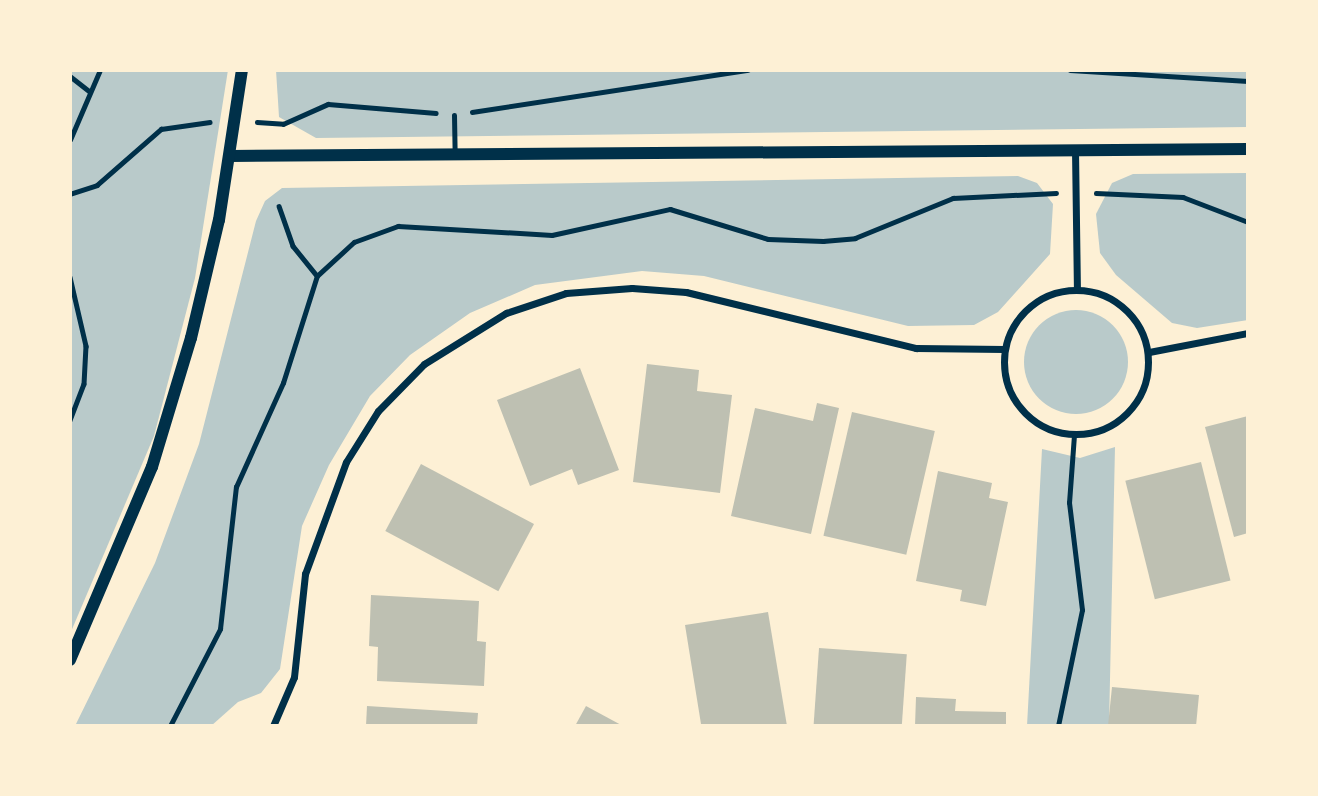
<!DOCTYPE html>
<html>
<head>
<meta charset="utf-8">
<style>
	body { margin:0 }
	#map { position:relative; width:1318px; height:796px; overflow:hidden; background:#fdf0d5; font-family:Literata,serif }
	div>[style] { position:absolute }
	.green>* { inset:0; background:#b9caca }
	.round { border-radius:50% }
	.building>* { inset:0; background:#bec0b2; transform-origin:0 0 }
	.path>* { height:4.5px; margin:-2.25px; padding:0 2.25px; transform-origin:2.25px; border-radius:2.25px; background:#003049 }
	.service>* { height:5px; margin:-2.5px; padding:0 2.5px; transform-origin:2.5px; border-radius:2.5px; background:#003049 }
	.minor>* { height:7px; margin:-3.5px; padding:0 3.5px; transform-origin:3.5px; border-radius:3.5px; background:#003049 }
	.minor>.ring { margin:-3.5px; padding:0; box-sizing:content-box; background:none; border:7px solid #003049; border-radius:50% }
	.tertiary>* { height:12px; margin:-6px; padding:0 6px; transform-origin:6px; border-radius:6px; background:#003049 }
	span { translate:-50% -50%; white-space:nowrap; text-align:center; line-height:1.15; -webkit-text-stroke:7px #fdf0d5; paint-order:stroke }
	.frame { position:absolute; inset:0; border:72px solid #fdf0d5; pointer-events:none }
</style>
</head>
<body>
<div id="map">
	<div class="green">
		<div style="clip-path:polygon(70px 70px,228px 70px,195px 278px,154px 436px,70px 634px)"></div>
		<div style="clip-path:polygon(276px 70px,1248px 70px,1248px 127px,316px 138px,279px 117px)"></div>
		<div style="clip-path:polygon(1248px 173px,1248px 320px,1197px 328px,1172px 323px,1116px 275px,1100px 253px,1096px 214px,1112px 183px,1133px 174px)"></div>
		<div style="clip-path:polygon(1018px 176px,1037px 183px,1053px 204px,1050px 254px,998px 312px,974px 325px,908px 326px,704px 276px,642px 271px,535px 285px,470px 313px,410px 355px,370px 396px,329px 465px,302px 526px,280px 669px,261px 693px,238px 702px,211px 726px,75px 726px,155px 563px,199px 444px,256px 221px,265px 201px,282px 188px)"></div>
		<div class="round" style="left:1024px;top:310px;width:104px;height:104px"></div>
		<div style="clip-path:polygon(1115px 447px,1109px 726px,1027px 726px,1042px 449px,1080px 458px)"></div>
	</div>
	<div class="building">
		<div style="clip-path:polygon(647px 364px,699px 370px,697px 391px,732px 395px,720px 493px,633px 482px)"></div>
		<div style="clip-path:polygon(580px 368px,619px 470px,578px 485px,572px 469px,530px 486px,497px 400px)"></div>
		<div style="clip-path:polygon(817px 403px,839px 408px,811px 534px,731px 516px,755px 408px,813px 421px)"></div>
		<div style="left:852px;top:412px;width:85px;height:127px;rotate:13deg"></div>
		<div style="clip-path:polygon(1248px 416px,1248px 533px,1234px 537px,1205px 427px)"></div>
		<div style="left:1201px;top:462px;width:122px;height:78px;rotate:76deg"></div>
		<div style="left:421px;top:464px;width:128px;height:76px;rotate:28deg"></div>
		<div style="clip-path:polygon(938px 471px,992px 483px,989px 498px,1008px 502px,986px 606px,960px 601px,962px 590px,916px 581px)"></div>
		<div style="clip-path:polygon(371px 595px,479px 601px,477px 641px,486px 642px,484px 686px,377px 681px,378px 647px,369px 646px)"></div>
		<div style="clip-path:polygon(768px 612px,787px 726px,701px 724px,685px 625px)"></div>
		<div style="left:819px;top:648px;width:88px;height:78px;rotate:4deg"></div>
		<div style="clip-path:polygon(1112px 687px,1199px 695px,1196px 726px,1108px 726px)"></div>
		<div style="clip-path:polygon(916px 697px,956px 699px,955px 711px,1006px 712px,1006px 726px,915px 726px)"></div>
		<div style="clip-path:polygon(367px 706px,478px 713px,477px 726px,366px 726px)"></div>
		<div style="clip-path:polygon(586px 706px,623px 726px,575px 726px)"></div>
	</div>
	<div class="path">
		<div style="left:1070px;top:70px;width:178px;rotate:3.5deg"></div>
		<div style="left:70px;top:76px;width:23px;rotate:38deg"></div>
		<div style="left:472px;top:112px;width:279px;rotate:-8.7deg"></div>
		<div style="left:257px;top:122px;width:26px;rotate:4deg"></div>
		<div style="left:283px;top:124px;width:49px;rotate:-24deg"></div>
		<div style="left:328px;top:104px;width:108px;rotate:4.8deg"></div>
		<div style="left:70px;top:140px;width:76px;rotate:-66.8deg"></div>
		<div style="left:1096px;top:193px;width:87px;rotate:2.6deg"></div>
		<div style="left:1183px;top:197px;width:70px;rotate:21deg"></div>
		<div style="left:70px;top:194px;width:28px;rotate:-18deg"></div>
		<div style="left:97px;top:185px;width:85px;rotate:-41.2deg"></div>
		<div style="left:161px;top:129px;width:49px;rotate:-8.1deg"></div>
		<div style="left:279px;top:206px;width:42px;rotate:70.7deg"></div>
		<div style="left:293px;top:246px;width:38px;rotate:51deg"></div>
		<div style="left:70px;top:277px;width:71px;rotate:76.9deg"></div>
		<div style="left:86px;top:346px;width:38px;rotate:93deg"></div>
		<div style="left:84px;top:384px;width:40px;rotate:111deg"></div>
		<div style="left:170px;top:726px;width:109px;rotate:-62.7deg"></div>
		<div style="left:220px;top:629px;width:143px;rotate:-83.6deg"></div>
		<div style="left:236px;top:487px;width:114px;rotate:-65.7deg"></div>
		<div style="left:283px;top:383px;width:112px;rotate:-72.4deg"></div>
		<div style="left:317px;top:276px;width:50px;rotate:-42.6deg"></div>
		<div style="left:354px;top:242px;width:47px;rotate:-20deg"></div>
		<div style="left:398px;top:226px;width:154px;rotate:3.3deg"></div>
		<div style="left:552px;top:235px;width:121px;rotate:-12.4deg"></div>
		<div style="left:670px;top:209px;width:102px;rotate:17deg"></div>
		<div style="left:768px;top:239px;width:55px;rotate:2.1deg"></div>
		<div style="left:823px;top:241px;width:32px;rotate:-5deg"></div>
		<div style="left:855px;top:238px;width:106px;rotate:-22.2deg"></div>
		<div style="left:953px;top:198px;width:103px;rotate:-2.8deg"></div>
		<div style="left:1058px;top:726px;width:118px;rotate:-78.3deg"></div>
		<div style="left:1082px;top:610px;width:108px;rotate:-96.9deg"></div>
		<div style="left:1069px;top:503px;width:68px;rotate:-85.8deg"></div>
	</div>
	<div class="service">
		<div style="left:454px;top:115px;width:39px;rotate:89deg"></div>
	</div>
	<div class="minor">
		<div style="left:1075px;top:150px;width:140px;rotate:89.2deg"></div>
		<div class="ring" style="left:1004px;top:290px;width:137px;height:137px"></div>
		<div style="left:1149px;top:352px;width:101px;rotate:-10.9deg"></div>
		<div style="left:273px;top:726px;width:53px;rotate:-66.8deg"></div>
		<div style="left:294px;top:677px;width:104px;rotate:-83.9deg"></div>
		<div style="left:305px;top:574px;width:119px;rotate:-69.9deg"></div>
		<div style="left:346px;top:462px;width:60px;rotate:-57.9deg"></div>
		<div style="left:378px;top:411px;width:66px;rotate:-45.6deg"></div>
		<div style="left:424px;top:364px;width:97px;rotate:-31.9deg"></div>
		<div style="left:506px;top:313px;width:63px;rotate:-18.4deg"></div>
		<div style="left:566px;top:293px;width:66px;rotate:-4.3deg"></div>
		<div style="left:632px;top:288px;width:54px;rotate:4.2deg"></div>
		<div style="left:686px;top:292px;width:237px;rotate:13.7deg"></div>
		<div style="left:916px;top:348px;width:88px;rotate:0.7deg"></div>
	</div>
	<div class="tertiary">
		<div style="left:230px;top:156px;width:1018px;rotate:-0.39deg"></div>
		<div style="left:70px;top:660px;width:210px;rotate:-67deg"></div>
		<div style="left:152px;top:467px;width:135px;rotate:-73.2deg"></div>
		<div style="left:191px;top:338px;width:121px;rotate:-76.7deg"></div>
		<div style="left:219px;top:220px;width:152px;rotate:-81.3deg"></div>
	</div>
	<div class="frame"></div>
</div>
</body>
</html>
